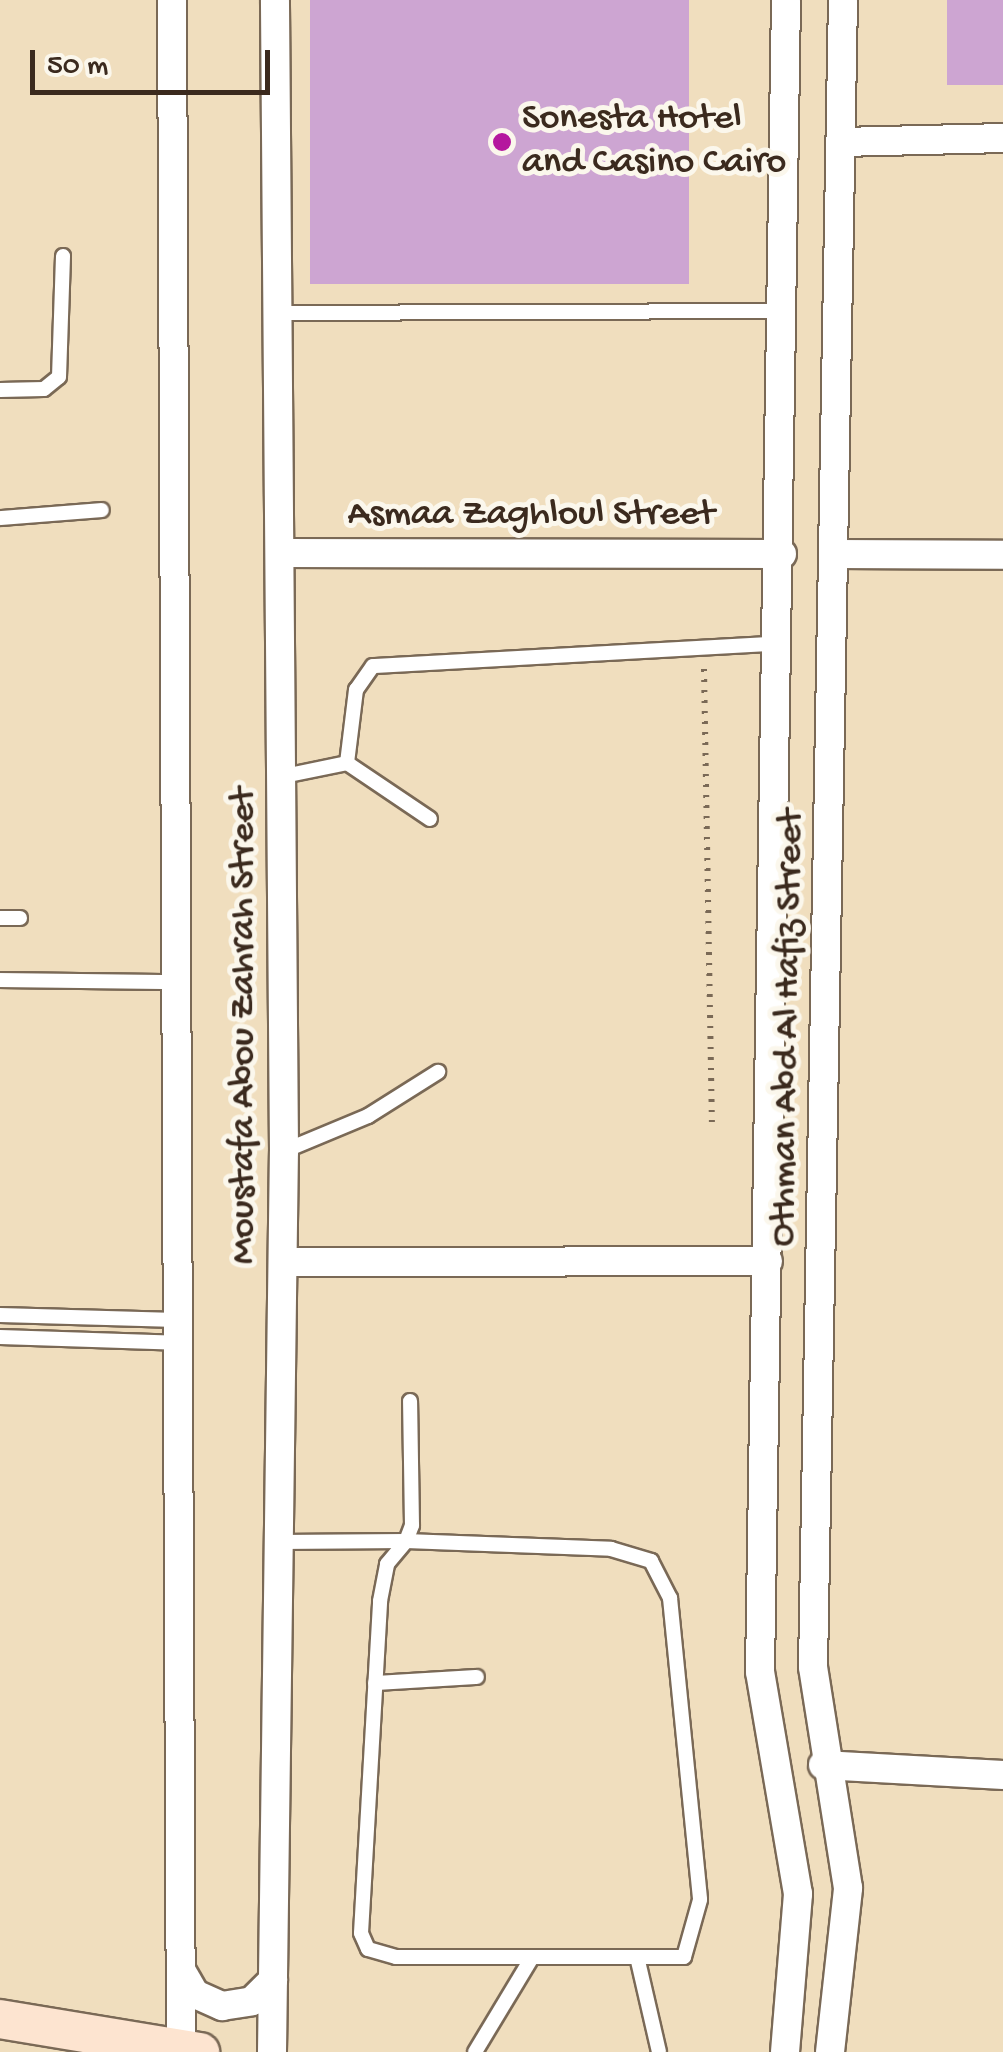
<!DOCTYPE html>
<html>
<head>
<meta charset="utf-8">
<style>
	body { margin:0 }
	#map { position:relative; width:1003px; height:2052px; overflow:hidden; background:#f0debe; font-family:"Gochi Hand",sans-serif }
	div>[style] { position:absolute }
	.building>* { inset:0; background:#cda5d2; transform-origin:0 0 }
	.path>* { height:6px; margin-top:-3px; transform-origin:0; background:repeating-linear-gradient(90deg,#7a6956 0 2.5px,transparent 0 10.5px) }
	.roads { filter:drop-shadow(2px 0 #7a6956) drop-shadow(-2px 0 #7a6956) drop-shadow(0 2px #7a6956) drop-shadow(0 -2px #7a6956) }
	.lane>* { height:14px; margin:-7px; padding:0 7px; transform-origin:7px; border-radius:7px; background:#fff }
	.street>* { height:28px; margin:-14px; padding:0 14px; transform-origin:14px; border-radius:14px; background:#fff }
	.secondary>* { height:38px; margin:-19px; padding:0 19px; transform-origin:19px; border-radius:19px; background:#fde4d0 }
	.dots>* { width:28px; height:28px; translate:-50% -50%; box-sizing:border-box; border:5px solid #fbf7ec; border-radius:50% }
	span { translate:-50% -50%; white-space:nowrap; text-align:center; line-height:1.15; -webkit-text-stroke:10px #fbf7ec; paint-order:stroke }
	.poi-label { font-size:38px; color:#3b2a1e }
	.left { translate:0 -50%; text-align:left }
	.street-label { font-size:38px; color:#3b2a1e }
	.scale { position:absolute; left:30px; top:50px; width:240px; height:45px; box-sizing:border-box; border:5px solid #3b2a1e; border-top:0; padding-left:12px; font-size:30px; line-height:35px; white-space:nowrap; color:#3b2a1e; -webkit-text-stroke:8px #fbf7ec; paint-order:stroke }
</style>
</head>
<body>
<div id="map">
	<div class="building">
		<div style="left:310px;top:0;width:379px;height:284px"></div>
		<div style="left:947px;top:0;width:56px;height:85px"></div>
	</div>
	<div class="path">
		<div style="left:704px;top:669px;width:453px;rotate:89deg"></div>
	</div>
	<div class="roads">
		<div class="lane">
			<div style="left:278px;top:313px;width:504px;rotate:-0.23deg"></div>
			<div style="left:0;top:390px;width:44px;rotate:-1.3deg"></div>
			<div style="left:44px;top:389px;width:19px;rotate:-39deg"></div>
			<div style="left:59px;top:377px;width:121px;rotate:-88.1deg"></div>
			<div style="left:0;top:518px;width:102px;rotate:-4.5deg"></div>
			<div style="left:347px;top:763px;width:100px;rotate:34deg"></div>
			<div style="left:284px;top:776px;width:64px;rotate:-11.7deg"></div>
			<div style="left:347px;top:763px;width:74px;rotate:-83deg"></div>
			<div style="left:356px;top:690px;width:29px;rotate:-55deg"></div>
			<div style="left:373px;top:666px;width:407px;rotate:-3.2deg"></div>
			<div style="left:0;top:918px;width:20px"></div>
			<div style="left:0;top:980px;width:176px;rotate:0.7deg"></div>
			<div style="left:284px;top:1151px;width:91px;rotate:-22.6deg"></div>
			<div style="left:368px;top:1116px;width:83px;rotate:-32.2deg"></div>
			<div style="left:0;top:1315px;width:177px;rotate:1.6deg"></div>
			<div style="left:0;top:1337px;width:177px;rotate:1.9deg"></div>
			<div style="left:279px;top:1542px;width:127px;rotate:-0.5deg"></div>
			<div style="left:406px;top:1541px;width:205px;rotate:2.2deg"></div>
			<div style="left:611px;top:1549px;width:42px;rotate:16.7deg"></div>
			<div style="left:651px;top:1561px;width:42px;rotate:62.8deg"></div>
			<div style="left:670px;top:1598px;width:303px;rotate:84.3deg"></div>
			<div style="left:700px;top:1900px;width:59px;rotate:105.7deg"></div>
			<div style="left:684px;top:1957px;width:288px;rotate:180deg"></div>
			<div style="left:396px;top:1957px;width:29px;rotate:-164deg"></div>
			<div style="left:368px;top:1949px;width:17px;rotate:-114deg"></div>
			<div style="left:361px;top:1933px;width:333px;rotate:-86.7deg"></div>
			<div style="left:380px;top:1601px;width:38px;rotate:-79deg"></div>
			<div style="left:387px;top:1564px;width:30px;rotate:-50deg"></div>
			<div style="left:406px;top:1541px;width:17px;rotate:-69deg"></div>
			<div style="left:412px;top:1525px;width:124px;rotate:-90.9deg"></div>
			<div style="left:375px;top:1683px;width:102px;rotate:-3.4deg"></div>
			<div style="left:638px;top:1961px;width:93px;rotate:77deg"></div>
			<div style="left:475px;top:2052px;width:109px;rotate:-58.9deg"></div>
		</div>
		<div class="street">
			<div style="left:172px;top:0;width:2049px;rotate:89.75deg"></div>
			<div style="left:841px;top:142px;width:162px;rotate:-1.4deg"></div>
			<div style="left:281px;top:553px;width:501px;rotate:0.11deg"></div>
			<div style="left:836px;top:554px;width:167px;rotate:0.3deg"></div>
			<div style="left:283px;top:1262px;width:485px;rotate:-0.1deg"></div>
			<div style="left:823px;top:1765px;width:180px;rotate:3.2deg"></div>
			<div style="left:181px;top:1970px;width:28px;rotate:60deg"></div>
			<div style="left:195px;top:1994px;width:30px;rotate:24deg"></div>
			<div style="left:222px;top:2006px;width:30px;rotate:-9deg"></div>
			<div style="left:252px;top:2001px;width:30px;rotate:-45deg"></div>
			<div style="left:272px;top:2052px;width:901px;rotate:-89.24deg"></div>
			<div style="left:284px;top:1151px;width:1151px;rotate:-90.45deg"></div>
			<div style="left:785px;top:2052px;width:159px;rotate:-85.3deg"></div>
			<div style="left:798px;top:1894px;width:225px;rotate:-99.7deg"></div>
			<div style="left:760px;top:1672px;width:1672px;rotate:-89.11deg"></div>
			<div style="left:830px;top:2052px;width:165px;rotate:-83.7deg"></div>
			<div style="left:848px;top:1888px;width:224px;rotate:-99deg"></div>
			<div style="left:813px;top:1667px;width:1667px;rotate:-88.97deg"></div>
		</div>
		<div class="secondary">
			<div style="left:0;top:2019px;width:203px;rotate:9.4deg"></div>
		</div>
	</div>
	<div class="dots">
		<div style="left:502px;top:142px;background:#b5179e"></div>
	</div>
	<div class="poi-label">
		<span class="left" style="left:522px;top:142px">Sonesta Hotel<br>and Casino Cairo</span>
	</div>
	<div class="street-label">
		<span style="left:531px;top:516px">Asmaa Zaghloul Street</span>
		<span style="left:245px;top:1026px;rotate:-90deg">Moustafa Abou Zahrah Street</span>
		<span style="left:789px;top:1028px;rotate:-89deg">Othman Abd Al Hafiz Street</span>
	</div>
	<div class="scale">50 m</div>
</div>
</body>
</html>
